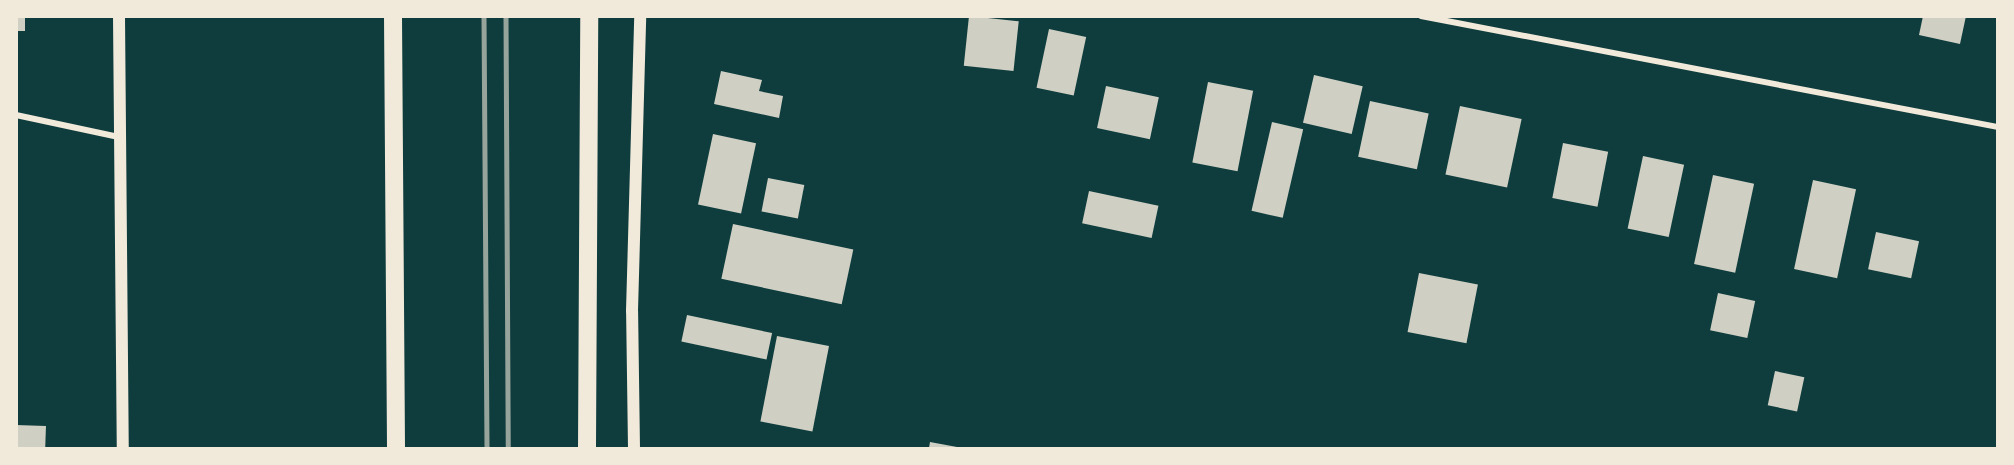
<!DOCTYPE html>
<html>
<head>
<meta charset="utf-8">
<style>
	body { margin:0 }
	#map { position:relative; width:2014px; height:465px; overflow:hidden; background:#0f3d3e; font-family:"PT Sans",sans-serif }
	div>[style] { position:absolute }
	.building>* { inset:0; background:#cfcfc3; transform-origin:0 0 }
	.minor>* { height:6px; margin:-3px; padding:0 3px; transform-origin:3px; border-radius:3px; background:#f1e9da }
	.secondary>* { height:12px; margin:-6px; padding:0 6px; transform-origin:6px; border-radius:6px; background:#f1e9da }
	.motorway>* { height:18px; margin:-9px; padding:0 9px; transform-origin:9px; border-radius:9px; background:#f1e9da }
	.rail>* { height:4.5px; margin:-2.25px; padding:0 2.25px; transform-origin:2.25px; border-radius:2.25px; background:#97a49c }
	span { translate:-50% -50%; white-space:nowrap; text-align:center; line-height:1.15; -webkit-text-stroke:5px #f1e9da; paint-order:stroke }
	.frame { position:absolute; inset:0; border:18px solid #f1e9da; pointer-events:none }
</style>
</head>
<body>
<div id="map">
	<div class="building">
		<div style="left:16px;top:16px;width:9px;height:15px"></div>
		<div style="left:969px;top:16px;width:50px;height:50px;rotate:6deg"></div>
		<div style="clip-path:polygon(1923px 16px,1966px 16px,1960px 44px,1919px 35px)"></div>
		<div style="left:1049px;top:29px;width:38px;height:60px;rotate:12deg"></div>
		<div style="clip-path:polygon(721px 71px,762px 80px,759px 91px,783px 96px,779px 118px,714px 104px)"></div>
		<div style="left:1314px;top:75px;width:50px;height:49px;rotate:13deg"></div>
		<div style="left:1208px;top:82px;width:46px;height:82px;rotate:11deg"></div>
		<div style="left:1106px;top:86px;width:54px;height:43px;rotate:12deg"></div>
		<div style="left:1370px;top:101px;width:60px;height:57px;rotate:12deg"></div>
		<div style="left:1460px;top:106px;width:63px;height:70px;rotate:12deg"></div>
		<div style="left:1272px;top:122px;width:32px;height:91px;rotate:13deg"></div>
		<div style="left:713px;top:134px;width:44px;height:72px;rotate:12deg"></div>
		<div style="left:1563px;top:143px;width:46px;height:56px;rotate:11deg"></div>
		<div style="left:1643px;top:156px;width:42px;height:74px;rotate:12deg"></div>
		<div style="left:1713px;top:175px;width:42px;height:91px;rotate:12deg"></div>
		<div style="left:768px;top:178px;width:37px;height:34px;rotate:11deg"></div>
		<div style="left:1813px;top:180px;width:44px;height:91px;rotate:12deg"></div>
		<div style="left:1089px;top:191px;width:71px;height:33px;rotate:12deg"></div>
		<div style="left:733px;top:224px;width:123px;height:56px;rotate:12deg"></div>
		<div style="left:1876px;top:232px;width:44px;height:38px;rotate:12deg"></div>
		<div style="left:1419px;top:273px;width:60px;height:60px;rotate:11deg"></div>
		<div style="left:1718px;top:293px;width:38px;height:38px;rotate:12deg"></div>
		<div style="left:687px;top:315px;width:87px;height:27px;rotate:12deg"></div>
		<div style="left:777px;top:336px;width:53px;height:87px;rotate:11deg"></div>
		<div style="left:1775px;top:371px;width:30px;height:35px;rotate:12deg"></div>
		<div style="left:16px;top:425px;width:30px;height:23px;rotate:2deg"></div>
		<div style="clip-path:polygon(930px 442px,957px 447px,957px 448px,929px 448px)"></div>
	</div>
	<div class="minor">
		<div style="left:1421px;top:16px;width:588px;rotate:10.89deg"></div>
		<div style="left:16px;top:115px;width:105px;rotate:12.1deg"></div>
	</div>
	<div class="secondary">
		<div style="left:119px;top:16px;width:432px;rotate:89.5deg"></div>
		<div style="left:634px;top:448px;width:137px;rotate:-90.8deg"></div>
		<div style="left:632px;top:311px;width:295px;rotate:-88.4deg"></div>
	</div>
	<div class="motorway">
		<div style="left:393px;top:16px;width:432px;rotate:89.6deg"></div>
		<div style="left:587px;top:448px;width:432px;rotate:-89.7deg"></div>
	</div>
	<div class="rail">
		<div style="left:484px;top:16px;width:432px;rotate:89.6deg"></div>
		<div style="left:506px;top:16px;width:432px;rotate:89.7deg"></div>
	</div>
	<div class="frame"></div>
</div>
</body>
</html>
